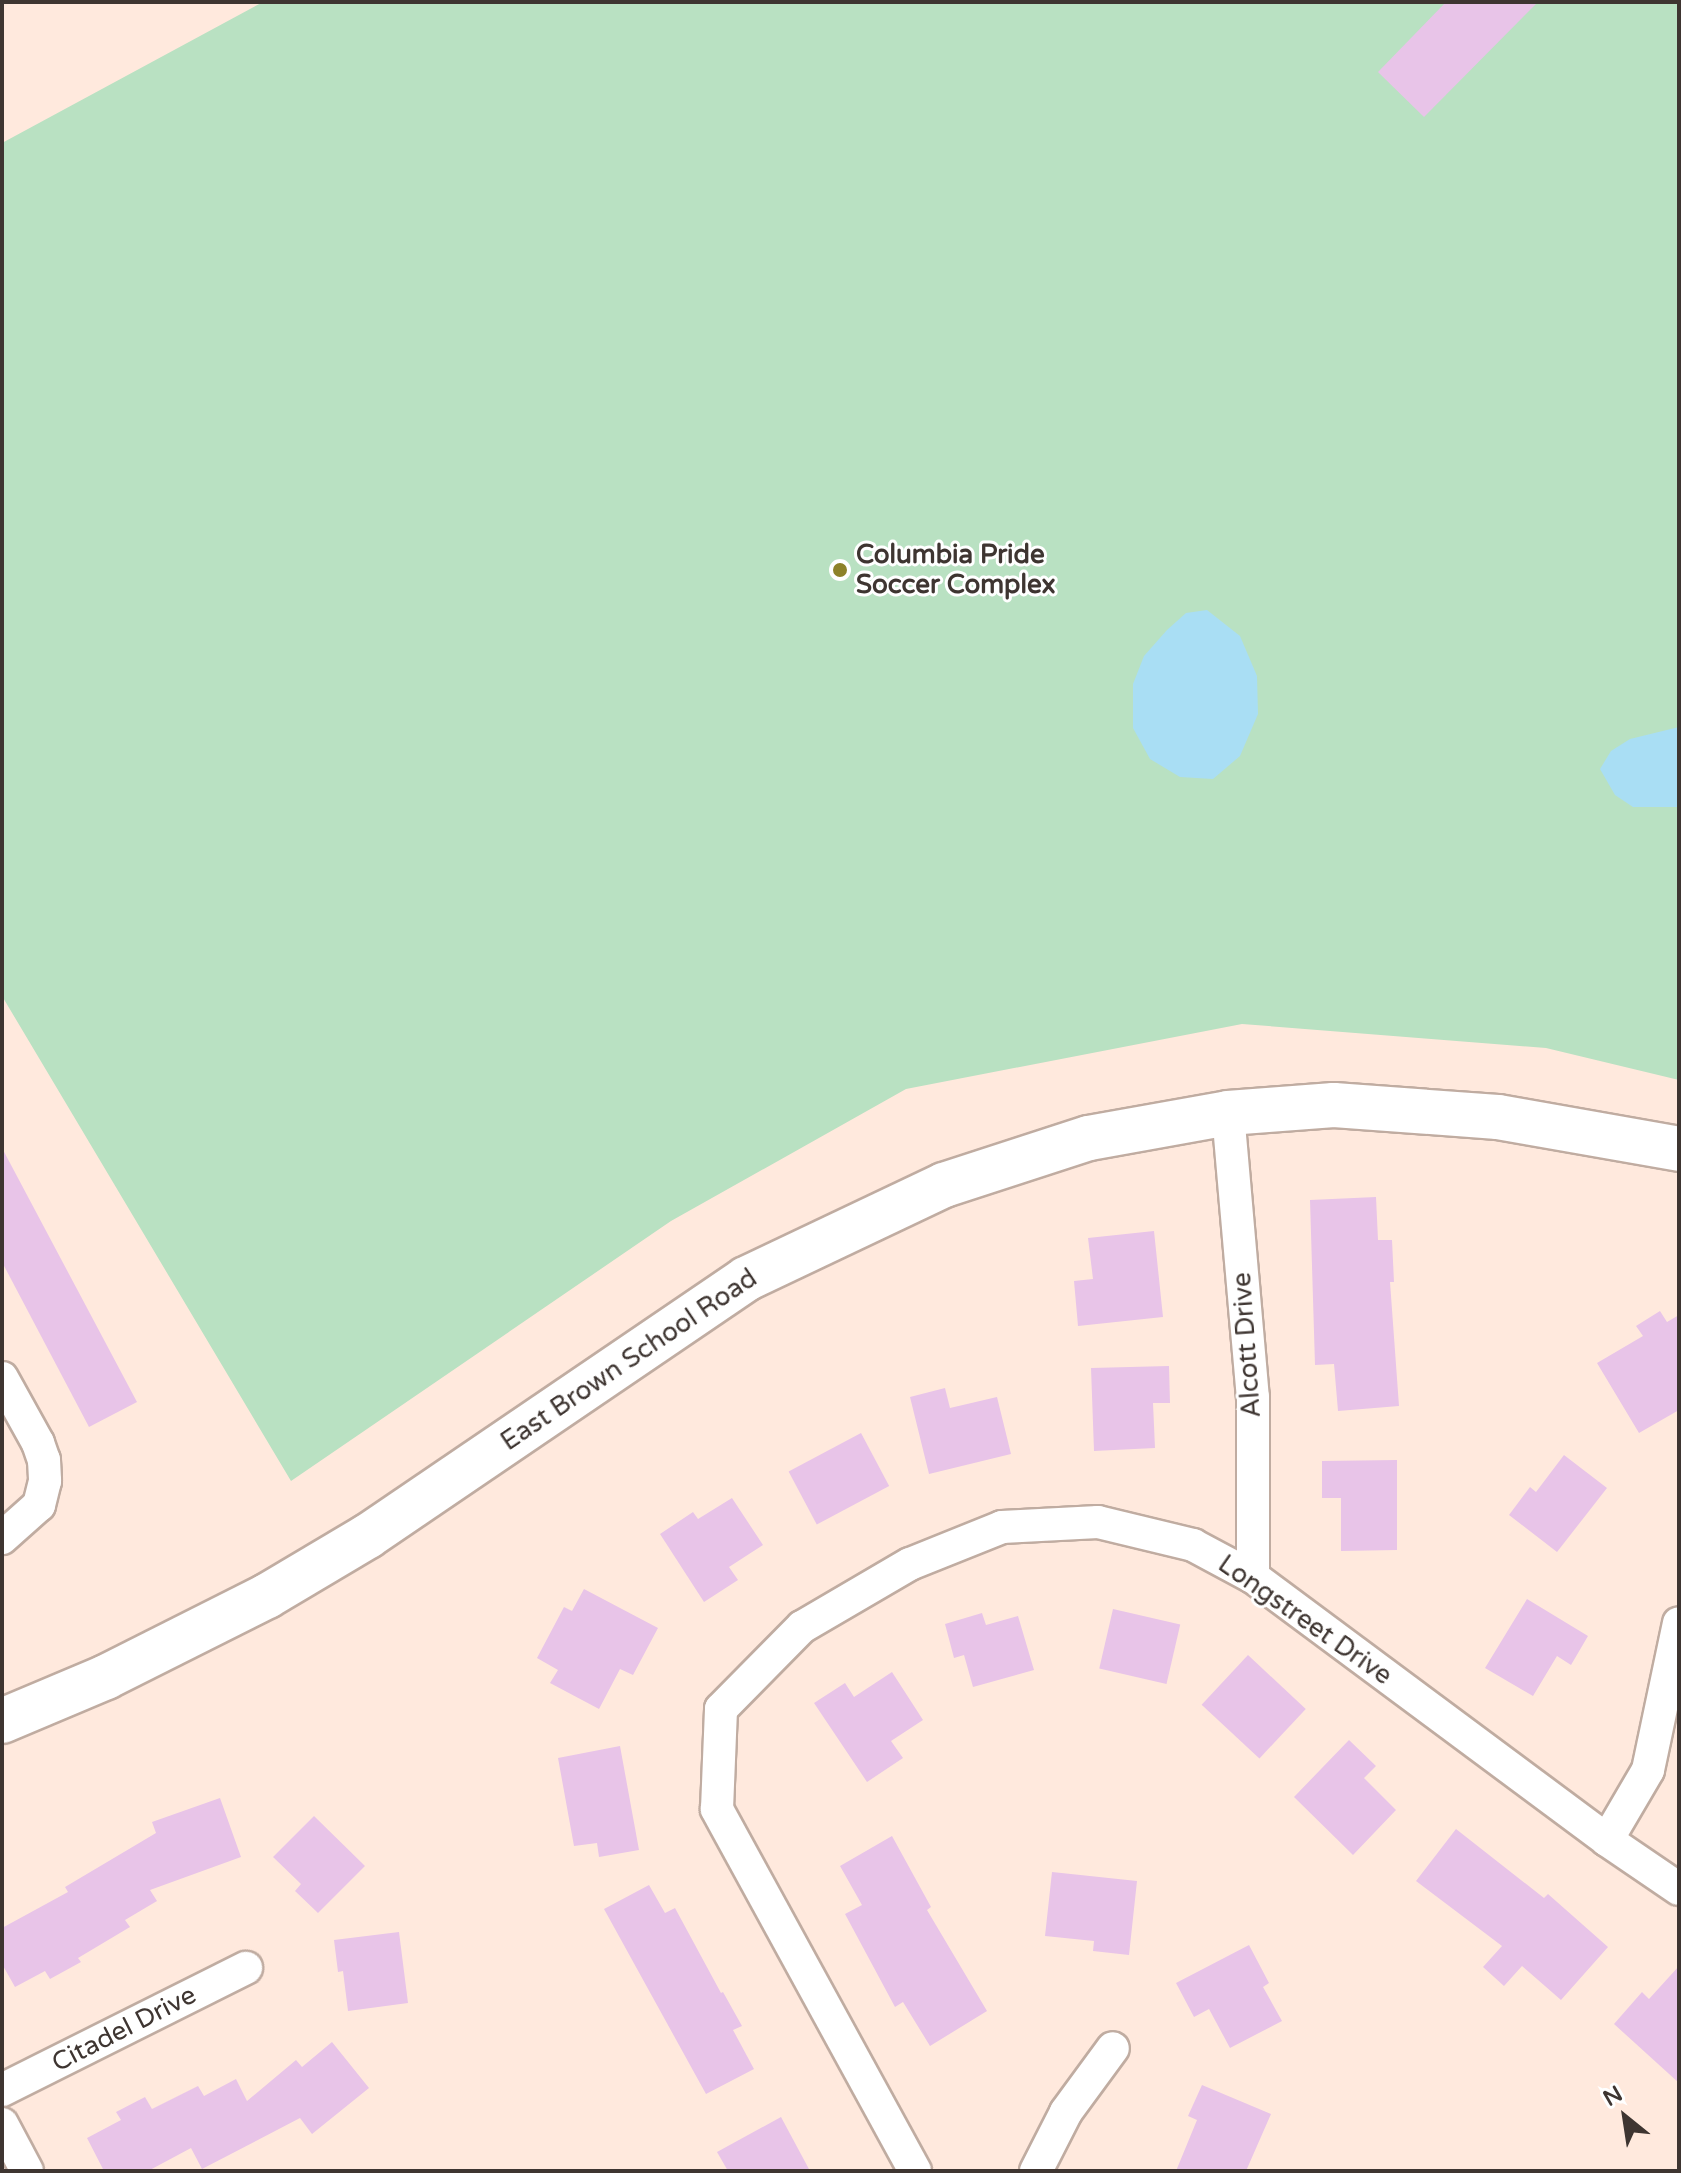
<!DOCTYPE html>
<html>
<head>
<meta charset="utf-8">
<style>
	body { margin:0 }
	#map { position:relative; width:1681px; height:2173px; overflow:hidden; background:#ffe9dd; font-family:"Varela Round",sans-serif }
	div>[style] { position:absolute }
	.green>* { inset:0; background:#b9e1c2 }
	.water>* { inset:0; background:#a9def4 }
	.building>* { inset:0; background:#e8c4e8; transform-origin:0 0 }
	.roads { filter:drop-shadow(2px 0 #c0aca1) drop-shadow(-2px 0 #c0aca1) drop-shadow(0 2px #c0aca1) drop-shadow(0 -2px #c0aca1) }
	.street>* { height:32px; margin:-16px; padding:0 16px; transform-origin:16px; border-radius:16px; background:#fff }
	.secondary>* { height:44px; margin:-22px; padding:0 22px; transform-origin:22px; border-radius:22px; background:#fff }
	.dots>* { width:22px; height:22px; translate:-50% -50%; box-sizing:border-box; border:4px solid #fff; border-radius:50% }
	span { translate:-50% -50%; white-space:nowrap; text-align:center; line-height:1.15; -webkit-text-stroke:6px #fff; paint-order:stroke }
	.poi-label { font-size:26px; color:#3e3531; font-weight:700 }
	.left { translate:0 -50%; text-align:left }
	.street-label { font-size:26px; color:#3e3531 }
	.frame { position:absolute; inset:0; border:4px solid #3e3531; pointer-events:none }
	.north { position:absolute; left:1585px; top:2077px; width:80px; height:80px; -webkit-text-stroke:6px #fff; paint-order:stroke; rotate:330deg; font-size:22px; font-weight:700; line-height:32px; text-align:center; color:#3e3531 }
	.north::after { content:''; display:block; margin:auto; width:28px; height:36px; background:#3e3531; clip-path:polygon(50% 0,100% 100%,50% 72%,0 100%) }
</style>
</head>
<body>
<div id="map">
	<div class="green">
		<div style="clip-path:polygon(263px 2px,1679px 2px,1679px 1080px,1546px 1048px,1242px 1024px,906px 1089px,671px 1221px,291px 1481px,2px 996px,2px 143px)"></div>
	</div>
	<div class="water">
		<div style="clip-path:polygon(1207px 610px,1240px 636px,1257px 676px,1258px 714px,1240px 756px,1213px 779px,1180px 777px,1150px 759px,1133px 728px,1133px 684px,1144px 656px,1167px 630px,1186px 613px)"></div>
		<div style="clip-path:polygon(1679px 727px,1679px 807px,1633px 807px,1615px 795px,1600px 769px,1611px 751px,1630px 739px)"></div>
	</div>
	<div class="building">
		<div style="clip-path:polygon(1446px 2px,1538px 2px,1424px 117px,1378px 72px)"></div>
		<div style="clip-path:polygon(2px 1148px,137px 1402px,89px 1427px,2px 1262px)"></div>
		<div style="clip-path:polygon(1376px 1197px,1378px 1240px,1392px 1240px,1394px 1282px,1390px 1282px,1399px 1406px,1338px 1411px,1334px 1364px,1315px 1365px,1310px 1200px)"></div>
		<div style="clip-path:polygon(1154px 1231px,1163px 1317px,1078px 1326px,1074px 1281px,1093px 1279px,1088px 1238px)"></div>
		<div style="clip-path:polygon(1660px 1311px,1667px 1322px,1679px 1315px,1679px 1410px,1639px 1433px,1597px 1363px,1643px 1336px,1636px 1326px)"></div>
		<div style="clip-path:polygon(1169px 1366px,1170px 1403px,1153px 1403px,1155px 1448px,1094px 1451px,1091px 1368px)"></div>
		<div style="clip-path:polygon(945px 1388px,950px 1408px,997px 1397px,1011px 1454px,929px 1474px,910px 1397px)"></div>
		<div style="left:861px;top:1433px;width:60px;height:82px;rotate:62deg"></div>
		<div style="clip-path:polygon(1564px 1455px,1607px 1488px,1557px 1552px,1509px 1515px,1530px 1487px,1536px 1492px)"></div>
		<div style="clip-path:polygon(1397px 1460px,1397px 1550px,1341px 1551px,1341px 1498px,1322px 1498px,1322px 1461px)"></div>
		<div style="clip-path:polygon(732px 1498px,763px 1545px,729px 1567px,738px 1580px,704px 1602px,660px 1534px,693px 1512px,698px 1519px)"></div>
		<div style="clip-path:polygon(584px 1589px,658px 1628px,633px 1675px,620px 1669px,599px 1709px,550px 1683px,558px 1670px,537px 1658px,564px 1607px,572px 1611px)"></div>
		<div style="clip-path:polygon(1527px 1599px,1588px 1636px,1571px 1665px,1557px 1656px,1533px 1696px,1485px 1668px)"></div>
		<div style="left:1113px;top:1609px;width:69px;height:61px;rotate:13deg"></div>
		<div style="clip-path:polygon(982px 1613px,986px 1625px,1018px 1616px,1034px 1670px,973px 1687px,964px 1655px,954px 1658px,945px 1624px)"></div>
		<div style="left:1248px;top:1655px;width:79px;height:68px;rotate:43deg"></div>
		<div style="clip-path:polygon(892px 1672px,923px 1720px,891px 1741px,903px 1758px,867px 1782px,814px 1703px,845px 1683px,854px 1697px)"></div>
		<div style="clip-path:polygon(1349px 1740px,1376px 1766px,1364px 1778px,1396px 1810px,1353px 1855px,1294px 1797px)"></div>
		<div style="clip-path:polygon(620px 1746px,639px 1850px,599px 1857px,597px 1843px,574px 1846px,558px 1758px)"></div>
		<div style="clip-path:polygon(220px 1798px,241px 1857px,150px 1890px,157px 1901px,125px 1920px,130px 1927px,78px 1958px,81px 1962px,50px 1979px,45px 1971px,15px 1987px,2px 1964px,2px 1928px,68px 1892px,65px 1887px,156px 1833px,152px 1822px)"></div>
		<div style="clip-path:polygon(314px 1816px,365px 1866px,318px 1913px,295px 1891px,301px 1884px,273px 1857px)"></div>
		<div style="clip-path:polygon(1456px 1829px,1544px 1898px,1548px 1894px,1608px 1947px,1561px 2000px,1522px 1966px,1504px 1986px,1483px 1967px,1502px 1946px,1416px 1881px)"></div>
		<div style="clip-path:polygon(892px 1836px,931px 1907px,927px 1910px,987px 2011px,930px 2046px,903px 2002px,895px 2007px,845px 1914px,862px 1905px,840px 1866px)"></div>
		<div style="clip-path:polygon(1052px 1872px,1137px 1881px,1129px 1955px,1093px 1951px,1094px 1941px,1045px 1936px)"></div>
		<div style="clip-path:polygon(649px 1885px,665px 1913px,675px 1908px,721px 1993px,723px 1992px,742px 2026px,733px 2030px,754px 2069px,706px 2094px,604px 1909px)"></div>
		<div style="clip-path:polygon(399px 1932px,408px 2003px,348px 2011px,343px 1971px,338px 1972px,334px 1940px)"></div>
		<div style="clip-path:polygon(1249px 1945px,1269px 1983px,1263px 1987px,1282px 2021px,1230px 2048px,1209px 2009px,1194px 2017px,1176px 1983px)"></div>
		<div style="clip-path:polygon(1679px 1966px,1679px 2083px,1614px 2024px,1642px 1992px,1649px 1999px)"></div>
		<div style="clip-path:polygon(332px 2042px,369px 2088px,312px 2134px,300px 2118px,202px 2169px,191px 2148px,148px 2171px,104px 2171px,87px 2138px,121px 2120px,116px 2112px,145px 2097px,152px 2109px,198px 2086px,204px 2096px,236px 2079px,247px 2101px,296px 2060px,302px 2067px)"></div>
		<div style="clip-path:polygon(1202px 2085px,1271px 2114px,1246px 2171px,1176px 2171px,1197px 2120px,1188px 2116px)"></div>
		<div style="clip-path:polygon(781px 2117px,810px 2171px,728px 2171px,717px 2152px)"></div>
	</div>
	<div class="roads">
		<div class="street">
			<div style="left:1228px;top:1113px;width:285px;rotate:85deg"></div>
			<div style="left:1253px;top:1397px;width:180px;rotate:90deg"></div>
			<div style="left:2px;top:1378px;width:74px;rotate:61deg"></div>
			<div style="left:38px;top:1443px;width:18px;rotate:71deg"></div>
			<div style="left:44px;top:1460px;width:21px;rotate:87deg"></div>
			<div style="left:45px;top:1481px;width:25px;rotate:104deg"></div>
			<div style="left:39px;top:1505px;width:50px;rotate:138.3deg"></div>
			<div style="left:1607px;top:1840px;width:81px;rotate:-59.6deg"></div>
			<div style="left:1648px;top:1770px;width:150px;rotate:-78.1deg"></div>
			<div style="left:2px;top:2090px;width:273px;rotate:-26.6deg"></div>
			<div style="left:2px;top:2124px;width:53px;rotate:62deg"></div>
			<div style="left:915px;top:2171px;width:413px;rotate:-118.7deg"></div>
			<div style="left:717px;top:1809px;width:100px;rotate:-87.7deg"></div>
			<div style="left:721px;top:1709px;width:115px;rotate:-45.4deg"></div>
			<div style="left:802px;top:1627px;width:125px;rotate:-30.3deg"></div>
			<div style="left:910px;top:1564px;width:99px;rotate:-21.9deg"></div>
			<div style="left:1002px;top:1527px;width:96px;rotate:-3deg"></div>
			<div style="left:1098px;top:1522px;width:98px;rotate:13.6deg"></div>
			<div style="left:1193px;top:1545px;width:68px;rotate:28.1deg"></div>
			<div style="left:1253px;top:1577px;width:441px;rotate:36.6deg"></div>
			<div style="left:1607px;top:1840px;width:87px;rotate:34.2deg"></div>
			<div style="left:1036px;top:2171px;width:66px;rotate:-63deg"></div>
			<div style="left:1066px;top:2112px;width:79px;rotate:-53.7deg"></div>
		</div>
		<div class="secondary">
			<div style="left:2px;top:1721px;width:113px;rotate:-22.9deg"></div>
			<div style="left:106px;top:1677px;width:180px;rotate:-26.7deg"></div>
			<div style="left:267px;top:1596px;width:117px;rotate:-30.7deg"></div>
			<div style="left:368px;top:1536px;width:457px;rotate:-34.2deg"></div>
			<div style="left:746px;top:1279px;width:219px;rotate:-25.4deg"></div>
			<div style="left:944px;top:1185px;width:152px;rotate:-18deg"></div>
			<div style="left:1089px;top:1138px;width:141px;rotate:-10.2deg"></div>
			<div style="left:1228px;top:1113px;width:106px;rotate:-4.3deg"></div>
			<div style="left:1334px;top:1105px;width:164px;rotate:4.2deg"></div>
			<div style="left:1498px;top:1117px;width:184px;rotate:10deg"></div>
		</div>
	</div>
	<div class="dots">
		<div style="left:840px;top:570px;background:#8d8229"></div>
	</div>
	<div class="poi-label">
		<span class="left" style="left:856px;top:570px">Columbia Pride<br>Soccer Complex</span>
	</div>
	<div class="street-label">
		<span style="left:1247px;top:1345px;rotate:-94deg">Alcott Drive</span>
		<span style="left:629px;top:1360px;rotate:-34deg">East Brown School Road</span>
		<span style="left:1305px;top:1620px;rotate:35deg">Longstreet Drive</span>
		<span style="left:124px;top:2029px;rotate:-27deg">Citadel Drive</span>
	</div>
	<div class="frame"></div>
	<div class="north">N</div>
</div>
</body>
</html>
